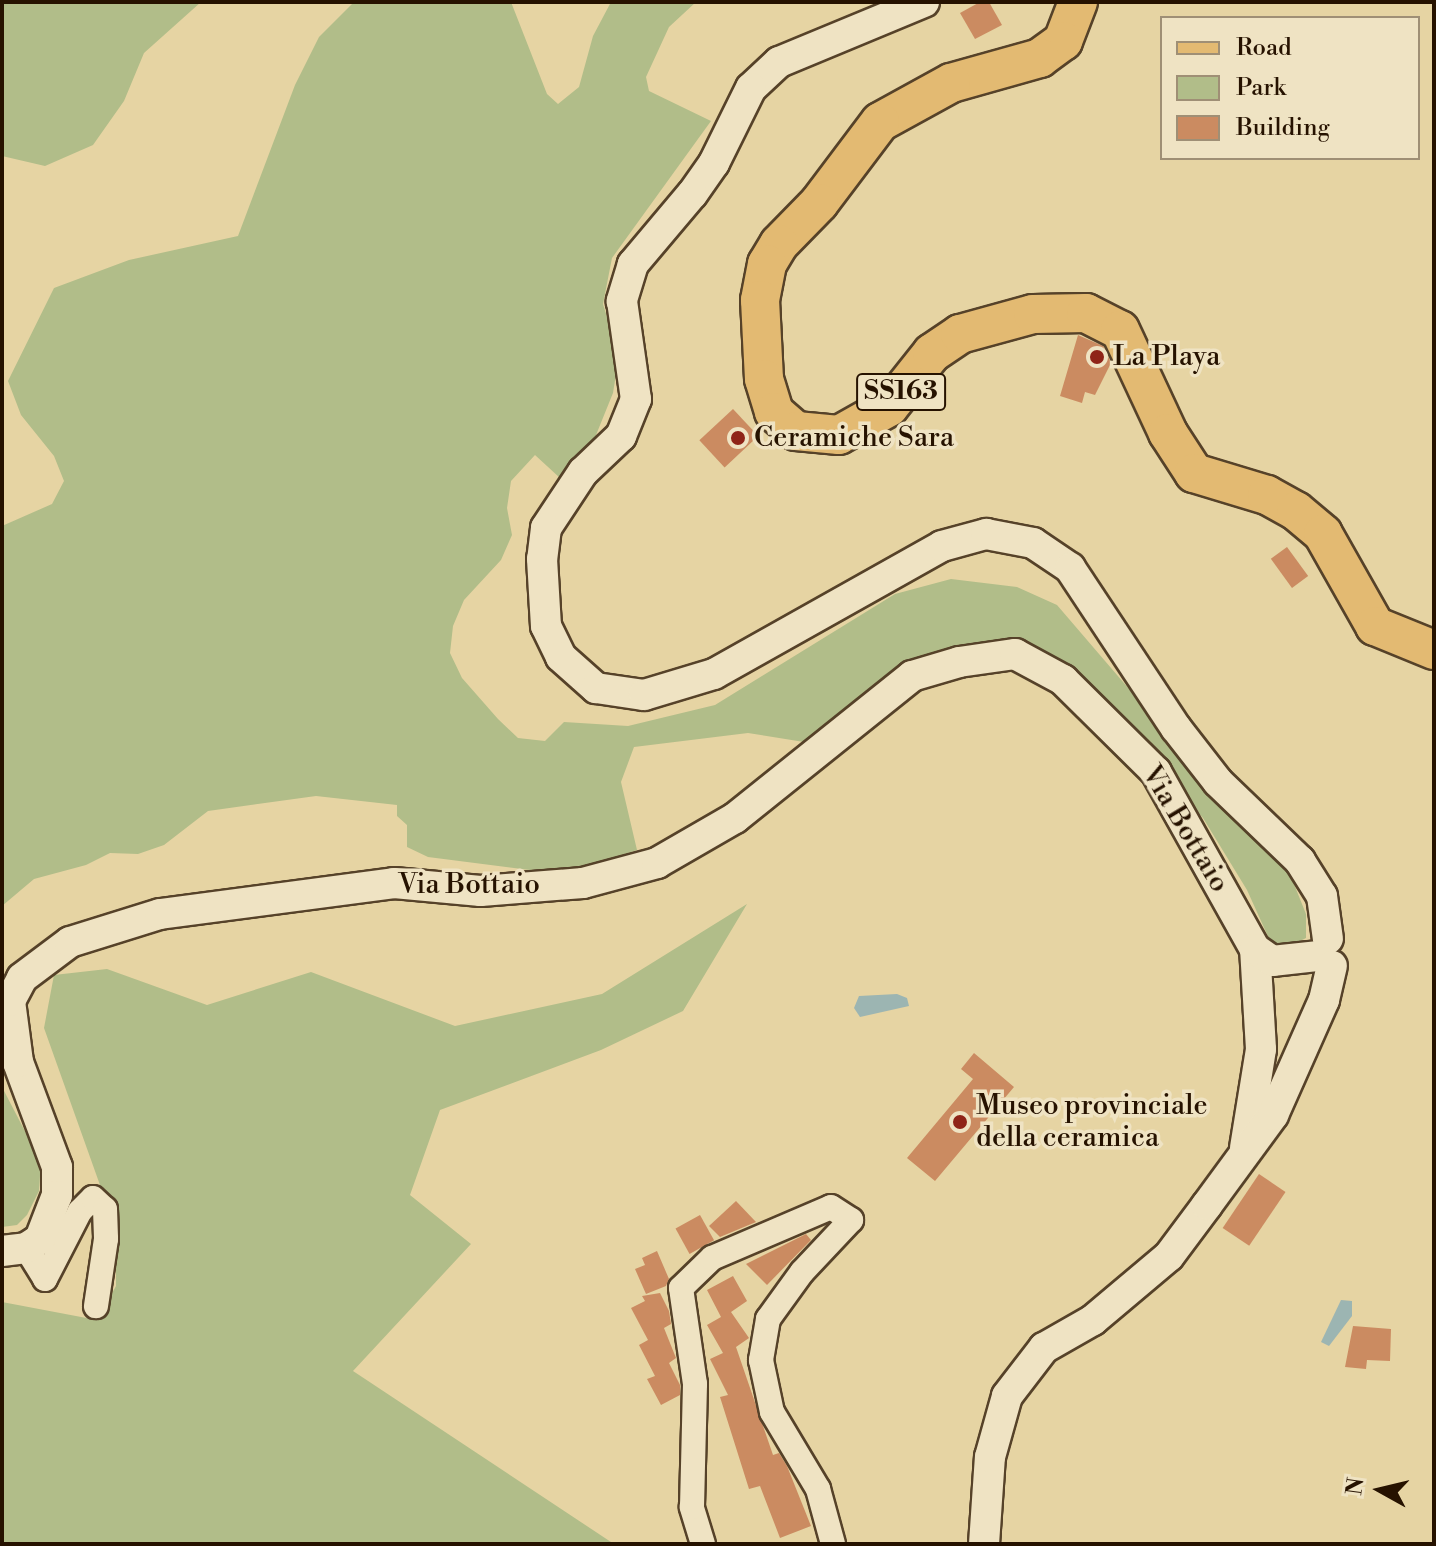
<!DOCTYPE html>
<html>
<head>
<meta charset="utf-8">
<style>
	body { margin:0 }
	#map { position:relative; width:1436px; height:1546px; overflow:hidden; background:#e6d4a3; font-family:"Libre Bodoni",serif }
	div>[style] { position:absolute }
	.green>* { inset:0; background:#b1bd89 }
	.water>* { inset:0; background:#9cb5b2 }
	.building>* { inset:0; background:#cb8b61; transform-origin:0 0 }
	.roads { filter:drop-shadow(2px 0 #564229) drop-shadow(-2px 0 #564229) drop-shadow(0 2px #564229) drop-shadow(0 -2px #564229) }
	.minor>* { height:24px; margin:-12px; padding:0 12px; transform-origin:12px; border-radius:12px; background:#efe3c3 }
	.tertiary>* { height:30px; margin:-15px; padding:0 15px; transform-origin:15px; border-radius:15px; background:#efe3c3 }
	.primary>* { height:38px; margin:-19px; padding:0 19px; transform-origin:19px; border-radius:19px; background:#e3ba72 }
	.dots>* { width:22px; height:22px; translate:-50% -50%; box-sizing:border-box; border:4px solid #efe3c3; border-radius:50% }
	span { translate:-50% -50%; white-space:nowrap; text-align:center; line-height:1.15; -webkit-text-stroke:7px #efe3c3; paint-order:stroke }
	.shield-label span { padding:2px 6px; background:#efe3c3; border:2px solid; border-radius:6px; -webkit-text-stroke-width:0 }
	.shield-label { font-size:26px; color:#261200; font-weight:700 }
	.poi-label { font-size:28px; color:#261200 }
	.left { translate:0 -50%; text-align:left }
	.street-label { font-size:28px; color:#261200 }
	.frame { position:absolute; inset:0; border:4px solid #261200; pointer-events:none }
	.legend { position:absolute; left:1160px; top:16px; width:260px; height:144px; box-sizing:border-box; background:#efe3c3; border:2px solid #9f8f75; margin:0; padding:10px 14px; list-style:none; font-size:24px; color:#261200 }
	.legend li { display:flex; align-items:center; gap:16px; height:40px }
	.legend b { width:40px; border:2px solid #9f8f75 }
	.north { position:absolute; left:1340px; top:1450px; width:80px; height:80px; -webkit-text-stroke:6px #efe3c3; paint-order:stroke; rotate:278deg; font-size:22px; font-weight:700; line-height:32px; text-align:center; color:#261200 }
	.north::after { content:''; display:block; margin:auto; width:28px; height:36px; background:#261200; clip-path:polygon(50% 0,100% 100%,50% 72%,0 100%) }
</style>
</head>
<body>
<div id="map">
	<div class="green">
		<div style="clip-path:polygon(2px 2px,201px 2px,144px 53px,124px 101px,93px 145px,45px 166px,2px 156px)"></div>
		<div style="clip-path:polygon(354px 2px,511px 2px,547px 94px,558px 104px,579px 87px,593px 36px,611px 2px,696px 2px,669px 27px,646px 77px,649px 91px,711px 121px,612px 258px,603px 304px,619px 356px,613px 393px,594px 440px,560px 478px,535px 455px,511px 481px,507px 508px,512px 535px,501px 560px,464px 600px,453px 626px,450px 653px,462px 678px,498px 719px,518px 738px,545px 741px,564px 722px,628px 726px,715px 705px,895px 594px,951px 579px,1017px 587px,1057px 605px,1292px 879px,1306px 914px,1306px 938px,1284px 949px,1271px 943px,1247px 890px,1203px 818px,1150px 759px,999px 646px,804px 742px,748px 733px,634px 747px,621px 782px,637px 850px,582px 868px,530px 870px,428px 857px,407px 847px,407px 825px,397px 816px,397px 805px,316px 796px,208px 811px,164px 845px,138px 854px,110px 853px,86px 865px,34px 879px,2px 906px,2px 526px,52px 504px,64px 481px,54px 456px,21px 415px,8px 381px,54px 288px,129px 260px,238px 236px,295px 85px,319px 37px)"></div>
		<div style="clip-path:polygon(747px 904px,683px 1011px,601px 1050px,440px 1110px,410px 1195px,471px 1244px,353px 1371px,614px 1544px,2px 1544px,2px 1302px,97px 1320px,116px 1286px,116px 1230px,44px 1028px,54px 975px,107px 969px,207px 1005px,311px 972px,455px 1026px,602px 994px)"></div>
		<div style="clip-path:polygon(2px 1087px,41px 1162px,39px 1191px,27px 1215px,17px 1225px,2px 1227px)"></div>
	</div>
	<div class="water">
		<div style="clip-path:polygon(897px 994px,907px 998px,909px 1006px,860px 1017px,854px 1008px,859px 996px)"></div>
		<div style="clip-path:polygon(1341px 1300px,1352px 1301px,1352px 1316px,1329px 1346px,1321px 1342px)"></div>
	</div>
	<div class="building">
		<div style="clip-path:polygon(980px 2px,989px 2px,1002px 25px,975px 39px,960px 13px)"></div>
		<div style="clip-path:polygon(1078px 335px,1103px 346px,1111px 363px,1095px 395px,1085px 392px,1082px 403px,1060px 396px)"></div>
		<div style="left:733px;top:409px;width:37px;height:46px;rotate:47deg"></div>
		<div style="left:1287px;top:547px;width:36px;height:20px;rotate:54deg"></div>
		<div style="clip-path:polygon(974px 1053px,1014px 1087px,935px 1181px,907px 1158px,973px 1079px,961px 1069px)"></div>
		<div style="left:1259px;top:1174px;width:32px;height:65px;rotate:34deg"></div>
		<div style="clip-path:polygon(736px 1201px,756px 1222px,720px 1237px,709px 1226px)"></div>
		<div style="left:700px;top:1215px;width:29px;height:28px;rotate:61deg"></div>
		<div style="clip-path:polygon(806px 1234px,811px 1240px,767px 1285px,746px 1264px)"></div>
		<div style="clip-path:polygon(657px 1251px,669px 1279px,666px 1286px,646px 1294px,635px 1269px,645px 1265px,642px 1258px)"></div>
		<div style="clip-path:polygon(733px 1276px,747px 1301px,731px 1312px,749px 1338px,736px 1347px,773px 1455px,779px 1453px,787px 1466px,811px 1526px,780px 1538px,760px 1486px,749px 1489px,720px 1397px,728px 1395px,710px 1359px,723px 1353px,707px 1325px,721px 1317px,707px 1290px)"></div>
		<div style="clip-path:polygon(660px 1293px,669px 1311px,671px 1324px,664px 1328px,676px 1358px,669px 1363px,680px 1385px,680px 1395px,661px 1405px,647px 1379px,655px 1376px,639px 1345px,648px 1340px,631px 1308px,645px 1301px,642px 1296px)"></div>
		<div style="clip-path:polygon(1353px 1326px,1391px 1329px,1390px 1361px,1367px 1360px,1366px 1369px,1345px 1367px)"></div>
	</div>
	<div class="roads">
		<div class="minor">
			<div style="left:26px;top:1248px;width:36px;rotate:58deg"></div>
			<div style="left:45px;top:1279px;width:76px;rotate:-62.8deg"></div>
			<div style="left:80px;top:1211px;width:18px;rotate:-45deg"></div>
			<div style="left:93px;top:1198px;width:16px;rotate:43deg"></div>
			<div style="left:105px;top:1209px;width:30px;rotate:88deg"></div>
			<div style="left:106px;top:1239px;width:68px;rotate:98.5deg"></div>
			<div style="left:703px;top:1544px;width:39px;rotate:-107deg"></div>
			<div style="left:692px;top:1507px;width:123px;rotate:-88.6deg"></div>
			<div style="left:695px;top:1384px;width:97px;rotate:-98.3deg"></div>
			<div style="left:681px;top:1288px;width:43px;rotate:-44.1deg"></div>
			<div style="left:712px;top:1258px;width:129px;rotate:-23.2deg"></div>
			<div style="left:831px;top:1207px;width:24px;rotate:33deg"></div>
			<div style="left:851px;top:1220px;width:71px;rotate:133.3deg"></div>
			<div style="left:802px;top:1272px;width:58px;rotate:125.9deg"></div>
			<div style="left:768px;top:1319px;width:42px;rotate:99.7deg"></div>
			<div style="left:761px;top:1360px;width:53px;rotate:78.1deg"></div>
			<div style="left:772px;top:1412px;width:90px;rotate:59.1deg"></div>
			<div style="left:818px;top:1489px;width:57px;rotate:74.7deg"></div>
		</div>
		<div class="tertiary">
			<div style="left:924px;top:2px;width:157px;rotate:157.5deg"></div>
			<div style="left:779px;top:62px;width:38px;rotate:137deg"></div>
			<div style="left:751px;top:88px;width:84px;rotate:116.3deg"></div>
			<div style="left:714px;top:163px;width:38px;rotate:125deg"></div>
			<div style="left:692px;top:194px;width:92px;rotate:130.1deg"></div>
			<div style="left:633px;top:264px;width:39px;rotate:107deg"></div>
			<div style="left:622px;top:301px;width:99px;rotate:81.9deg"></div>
			<div style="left:636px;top:399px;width:40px;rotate:112deg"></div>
			<div style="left:621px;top:436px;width:52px;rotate:136.5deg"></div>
			<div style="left:583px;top:472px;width:67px;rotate:123.5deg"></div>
			<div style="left:546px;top:528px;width:31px;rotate:97deg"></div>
			<div style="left:542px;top:559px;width:67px;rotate:86.6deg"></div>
			<div style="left:546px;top:626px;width:34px;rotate:64deg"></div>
			<div style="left:561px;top:657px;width:47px;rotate:41.5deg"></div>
			<div style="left:596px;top:688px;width:49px;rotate:8.3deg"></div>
			<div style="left:644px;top:695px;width:73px;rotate:-16.7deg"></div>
			<div style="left:714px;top:674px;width:261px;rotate:-29.3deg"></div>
			<div style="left:942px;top:546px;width:46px;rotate:-15.3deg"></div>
			<div style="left:986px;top:534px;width:48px;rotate:10.8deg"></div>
			<div style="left:1033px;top:543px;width:45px;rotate:34deg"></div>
			<div style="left:1070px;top:568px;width:192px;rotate:56.5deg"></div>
			<div style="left:1176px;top:728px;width:68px;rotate:52.1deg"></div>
			<div style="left:1218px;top:782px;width:114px;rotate:43.9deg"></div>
			<div style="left:1300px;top:861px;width:41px;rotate:57.8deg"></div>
			<div style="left:1322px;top:896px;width:43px;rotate:82.1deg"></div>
			<div style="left:1245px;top:1148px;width:100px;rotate:-80.8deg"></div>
			<div style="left:1261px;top:1049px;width:100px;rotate:-93.4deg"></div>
			<div style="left:2px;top:1251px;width:24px;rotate:-7deg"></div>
			<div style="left:26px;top:1248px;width:17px;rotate:-33deg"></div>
			<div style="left:40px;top:1239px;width:47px;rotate:-68.9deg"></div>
			<div style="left:57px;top:1195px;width:28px;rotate:-90deg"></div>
			<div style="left:57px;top:1167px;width:112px;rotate:-110.4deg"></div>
			<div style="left:18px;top:1062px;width:62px;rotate:-97.5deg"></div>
			<div style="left:10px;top:1001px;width:26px;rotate:-62deg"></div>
			<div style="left:22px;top:978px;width:60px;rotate:-36.9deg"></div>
			<div style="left:70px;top:942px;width:94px;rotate:-17.3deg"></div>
			<div style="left:160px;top:914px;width:236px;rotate:-7.5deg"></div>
			<div style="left:394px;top:883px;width:87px;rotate:5.3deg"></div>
			<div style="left:481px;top:891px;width:102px;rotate:-4.5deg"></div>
			<div style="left:583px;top:883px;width:77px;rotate:-15.1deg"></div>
			<div style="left:657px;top:863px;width:90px;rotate:-30deg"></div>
			<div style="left:735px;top:818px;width:227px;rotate:-38.7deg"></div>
			<div style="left:912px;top:676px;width:49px;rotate:-16.6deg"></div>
			<div style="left:959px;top:662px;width:57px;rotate:-8.1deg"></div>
			<div style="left:1015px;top:654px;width:55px;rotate:28.4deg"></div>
			<div style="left:1063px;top:680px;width:131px;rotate:44.7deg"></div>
			<div style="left:1156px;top:772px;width:203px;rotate:60.8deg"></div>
			<div style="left:1255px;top:949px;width:21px;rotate:35deg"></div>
			<div style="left:1272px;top:961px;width:45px;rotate:-6.3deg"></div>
			<div style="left:984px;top:1544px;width:87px;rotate:-86.1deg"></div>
			<div style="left:990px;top:1457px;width:63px;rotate:-74.4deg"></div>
			<div style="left:1007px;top:1396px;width:61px;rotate:-52.4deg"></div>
			<div style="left:1044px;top:1348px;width:56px;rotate:-29.7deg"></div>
			<div style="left:1093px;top:1320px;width:99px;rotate:-40.1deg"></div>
			<div style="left:1169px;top:1256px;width:64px;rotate:-53.3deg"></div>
			<div style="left:1207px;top:1205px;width:112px;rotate:-53.7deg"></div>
			<div style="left:1273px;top:1115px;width:126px;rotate:-66.1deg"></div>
			<div style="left:1324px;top:1000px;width:35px;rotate:-77deg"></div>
		</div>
		<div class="primary">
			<div style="left:1078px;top:2px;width:42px;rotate:111deg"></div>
			<div style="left:1063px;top:41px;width:29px;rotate:144deg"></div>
			<div style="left:1040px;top:58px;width:92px;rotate:164.3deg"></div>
			<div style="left:951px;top:83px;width:81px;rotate:151.2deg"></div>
			<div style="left:880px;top:122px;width:101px;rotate:127deg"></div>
			<div style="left:819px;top:203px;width:57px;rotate:134.3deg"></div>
			<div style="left:779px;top:244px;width:23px;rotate:121deg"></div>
			<div style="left:767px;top:264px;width:37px;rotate:101deg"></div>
			<div style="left:760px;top:300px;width:79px;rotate:87.1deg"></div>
			<div style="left:764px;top:379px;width:34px;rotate:73deg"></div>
			<div style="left:774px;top:412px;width:29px;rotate:41deg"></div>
			<div style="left:796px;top:431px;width:43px;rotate:5.3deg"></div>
			<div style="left:839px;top:435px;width:57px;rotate:-29.2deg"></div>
			<div style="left:889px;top:407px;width:69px;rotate:-51.5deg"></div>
			<div style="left:932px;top:353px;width:34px;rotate:-34deg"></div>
			<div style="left:960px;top:334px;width:76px;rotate:-15.3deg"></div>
			<div style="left:1033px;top:314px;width:53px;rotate:-1.1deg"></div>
			<div style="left:1086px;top:313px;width:38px;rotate:27deg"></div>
			<div style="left:1120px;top:330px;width:114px;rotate:65deg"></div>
			<div style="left:1168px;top:433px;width:48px;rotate:57deg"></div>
			<div style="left:1194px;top:473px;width:76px;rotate:16.8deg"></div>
			<div style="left:1267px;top:495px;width:33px;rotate:29deg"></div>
			<div style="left:1296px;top:511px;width:35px;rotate:40deg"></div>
			<div style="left:1323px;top:534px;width:106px;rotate:60.5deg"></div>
			<div style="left:1375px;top:626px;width:64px;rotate:22.1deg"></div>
		</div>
	</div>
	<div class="dots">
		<div style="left:1097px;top:357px;background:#8f2418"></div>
		<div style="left:738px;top:438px;background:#8f2418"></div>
		<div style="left:960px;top:1122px;background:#8f2418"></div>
	</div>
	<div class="shield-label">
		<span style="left:901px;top:392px">SS163</span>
	</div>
	<div class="poi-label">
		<span class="left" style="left:1113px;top:357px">La Playa</span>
		<span class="left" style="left:754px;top:438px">Ceramiche Sara</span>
		<span class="left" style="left:976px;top:1122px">Museo provinciale<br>della ceramica</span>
	</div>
	<div class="street-label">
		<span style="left:1185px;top:829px;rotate:59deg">Via Bottaio</span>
		<span style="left:469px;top:885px">Via Bottaio</span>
	</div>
	<div class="frame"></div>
	<ul class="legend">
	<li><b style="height:10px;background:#e3ba72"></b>Road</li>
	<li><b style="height:22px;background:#b1bd89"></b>Park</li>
	<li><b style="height:22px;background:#cb8b61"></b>Building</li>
	</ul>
	<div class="north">N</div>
</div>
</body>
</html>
